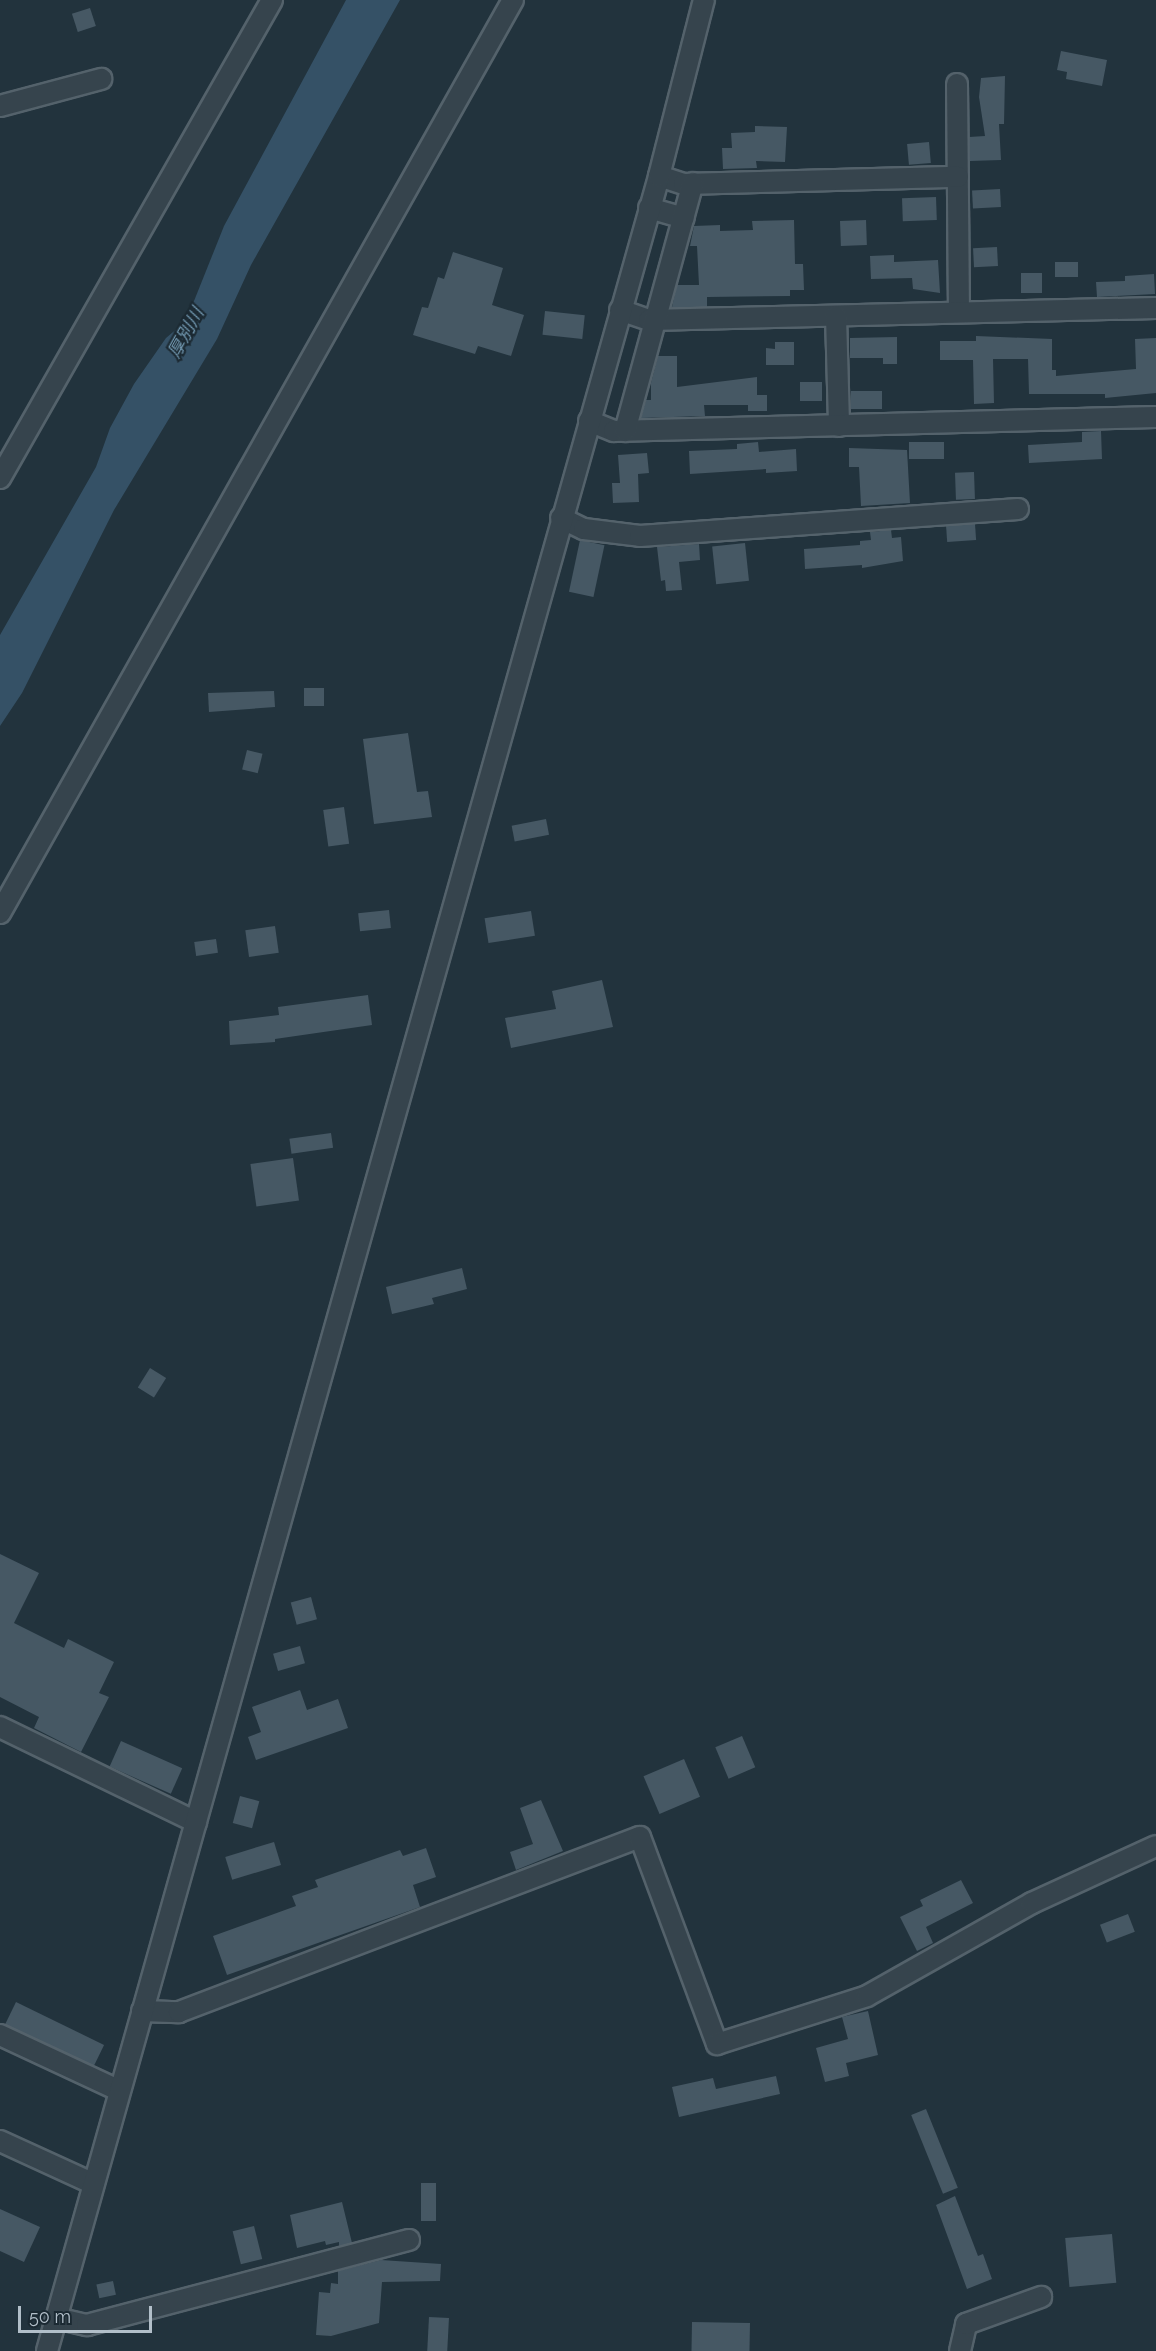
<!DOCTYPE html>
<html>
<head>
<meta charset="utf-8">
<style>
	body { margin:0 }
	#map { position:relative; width:1156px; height:2351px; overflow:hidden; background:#22333d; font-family:Raleway,"Noto Sans JP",sans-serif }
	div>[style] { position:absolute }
	.water>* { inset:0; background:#355166 }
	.building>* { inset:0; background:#465864; transform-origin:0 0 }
	.roads { filter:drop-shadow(2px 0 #54626b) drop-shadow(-2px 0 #54626b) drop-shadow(0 2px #54626b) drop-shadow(0 -2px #54626b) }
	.minor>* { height:20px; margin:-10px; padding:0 10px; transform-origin:10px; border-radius:10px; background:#36444d }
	span { translate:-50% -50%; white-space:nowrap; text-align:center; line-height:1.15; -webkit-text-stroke:4.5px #1b2932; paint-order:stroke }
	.water-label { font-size:18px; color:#7096ae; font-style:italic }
	.scale { position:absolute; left:18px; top:2306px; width:134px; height:27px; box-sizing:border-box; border:3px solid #b2bfc9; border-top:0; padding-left:8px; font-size:18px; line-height:21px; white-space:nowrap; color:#b2bfc9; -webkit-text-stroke:4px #1b2932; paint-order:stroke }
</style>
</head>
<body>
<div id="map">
	<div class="water">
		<div style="clip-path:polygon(346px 0,400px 0,251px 265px,217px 339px,114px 510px,22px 693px,0 726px,0 635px,96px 467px,110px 428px,134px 384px,166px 338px,186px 321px,224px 226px)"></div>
	</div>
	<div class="building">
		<div style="left:90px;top:8px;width:19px;height:19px;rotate:72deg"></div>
		<div style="clip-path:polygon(1061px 51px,1107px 60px,1102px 86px,1066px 79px,1067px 72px,1057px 70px)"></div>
		<div style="clip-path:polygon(1005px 76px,1004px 124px,999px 124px,1001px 160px,970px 161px,969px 137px,985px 136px,979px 97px,981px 78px)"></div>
		<div style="clip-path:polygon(755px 126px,787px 127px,785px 162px,756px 161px,757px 168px,723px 169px,722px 148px,732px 148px,731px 133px,755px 132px)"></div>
		<div style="left:929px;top:142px;width:21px;height:22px;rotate:85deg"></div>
		<div style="left:1000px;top:189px;width:18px;height:28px;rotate:87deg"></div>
		<div style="left:936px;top:197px;width:23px;height:34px;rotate:88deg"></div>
		<div style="clip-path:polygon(794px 220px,795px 264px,803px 264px,804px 290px,790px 290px,790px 296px,707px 297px,707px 307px,672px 307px,677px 285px,699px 285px,697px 246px,690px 246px,694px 226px,720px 225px,720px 231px,753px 230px,752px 221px)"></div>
		<div style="left:866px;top:220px;width:25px;height:26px;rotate:88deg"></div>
		<div style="left:997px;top:247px;width:19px;height:24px;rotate:87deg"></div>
		<div style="clip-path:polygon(453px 252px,503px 268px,492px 305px,524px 315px,511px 356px,478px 346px,475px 354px,413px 335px,422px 307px,428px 308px,438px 277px,444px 279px)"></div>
		<div style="clip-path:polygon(894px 255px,894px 262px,938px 260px,940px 293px,913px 289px,912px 278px,871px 279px,870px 256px)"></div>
		<div style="left:1078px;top:262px;width:15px;height:23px;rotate:90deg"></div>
		<div style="left:1021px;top:273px;width:21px;height:20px"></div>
		<div style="clip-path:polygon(1154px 274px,1155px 294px,1097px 297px,1096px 282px,1125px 281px,1125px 276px)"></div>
		<div style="left:545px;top:311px;width:40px;height:24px;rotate:6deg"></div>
		<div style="clip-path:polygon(976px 336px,1052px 339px,1052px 370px,1056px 370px,1056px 376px,1136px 369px,1135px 339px,1156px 338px,1156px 393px,1105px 398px,1105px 394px,1029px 394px,1028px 359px,993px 359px,994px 403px,974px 404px,973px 360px,940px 360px,940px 341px,976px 341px)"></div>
		<div style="clip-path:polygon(897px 337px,897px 364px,883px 364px,883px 358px,850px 358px,850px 338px)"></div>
		<div style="clip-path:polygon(775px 342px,794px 342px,794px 365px,766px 365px,766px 348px,775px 349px)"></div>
		<div style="clip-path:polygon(658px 356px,677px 356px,677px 387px,757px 377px,757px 395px,767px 395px,767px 411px,748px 411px,748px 405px,704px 405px,705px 416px,641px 418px,646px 400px,651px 400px,651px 383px)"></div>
		<div style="left:800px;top:382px;width:22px;height:19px"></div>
		<div style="left:851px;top:391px;width:31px;height:18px"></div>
		<div style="clip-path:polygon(1101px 431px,1102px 459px,1029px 463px,1028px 445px,1082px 442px,1082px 432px)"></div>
		<div style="clip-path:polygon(758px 442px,759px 452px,796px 449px,797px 471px,766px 473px,766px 469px,690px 474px,689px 451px,737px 449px,737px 444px)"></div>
		<div style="left:944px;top:442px;width:17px;height:35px;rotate:90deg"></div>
		<div style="clip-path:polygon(849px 448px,907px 450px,910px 503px,861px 506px,859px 467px,849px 467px)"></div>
		<div style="clip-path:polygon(647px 453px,649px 473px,638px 474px,639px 502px,613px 503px,612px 483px,620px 483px,618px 455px)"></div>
		<div style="left:974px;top:472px;width:27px;height:19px;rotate:88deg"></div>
		<div style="left:975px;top:524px;width:16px;height:29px;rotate:86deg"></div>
		<div style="clip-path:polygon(891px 530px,892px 538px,901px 537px,903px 561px,862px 568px,862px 565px,805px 569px,804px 549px,860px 545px,860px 541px,871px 540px,870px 532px)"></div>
		<div style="left:580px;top:540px;width:25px;height:53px;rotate:12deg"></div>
		<div style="left:745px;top:543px;width:38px;height:33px;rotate:84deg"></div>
		<div style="clip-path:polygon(699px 544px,700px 560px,679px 562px,682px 590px,666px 591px,665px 580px,661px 581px,657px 547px)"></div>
		<div style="left:324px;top:688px;width:18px;height:20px;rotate:90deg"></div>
		<div style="clip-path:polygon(274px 691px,275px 707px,209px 712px,208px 693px)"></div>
		<div style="clip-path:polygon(408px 733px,417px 792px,428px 791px,432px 817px,374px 824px,363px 739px)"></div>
		<div style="left:247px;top:750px;width:16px;height:20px;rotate:14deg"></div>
		<div style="left:344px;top:807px;width:37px;height:21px;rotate:82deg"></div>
		<div style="left:546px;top:819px;width:16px;height:35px;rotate:79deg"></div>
		<div style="left:389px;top:910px;width:18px;height:31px;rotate:84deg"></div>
		<div style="left:531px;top:911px;width:25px;height:47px;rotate:81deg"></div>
		<div style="left:275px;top:926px;width:27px;height:30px;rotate:82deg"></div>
		<div style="left:216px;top:939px;width:14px;height:22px;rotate:82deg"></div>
		<div style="clip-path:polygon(602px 980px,613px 1027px,511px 1048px,505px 1018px,556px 1009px,552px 991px)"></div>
		<div style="clip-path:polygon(368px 995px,372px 1025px,275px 1039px,275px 1042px,230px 1045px,229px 1021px,279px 1015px,278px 1007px)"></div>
		<div style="left:331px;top:1133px;width:15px;height:42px;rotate:82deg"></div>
		<div style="left:293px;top:1158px;width:43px;height:43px;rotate:82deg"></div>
		<div style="clip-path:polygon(462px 1268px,467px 1289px,432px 1298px,434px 1304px,392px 1314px,386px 1287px)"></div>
		<div style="left:150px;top:1368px;width:19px;height:23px;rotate:32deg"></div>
		<div style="clip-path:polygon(0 1554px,39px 1573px,14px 1623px,64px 1648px,68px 1639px,114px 1662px,99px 1693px,109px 1697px,81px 1752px,34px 1728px,39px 1717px,0 1697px)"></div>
		<div style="left:311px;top:1597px;width:23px;height:21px;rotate:75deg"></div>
		<div style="left:300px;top:1646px;width:18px;height:28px;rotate:74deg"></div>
		<div style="clip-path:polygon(300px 1690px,307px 1710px,338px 1699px,348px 1728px,256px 1760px,248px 1737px,261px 1732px,252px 1707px)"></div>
		<div style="left:742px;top:1736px;width:34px;height:29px;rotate:67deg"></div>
		<div style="left:121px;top:1741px;width:67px;height:28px;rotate:24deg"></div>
		<div style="left:684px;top:1759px;width:41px;height:44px;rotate:67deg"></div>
		<div style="left:240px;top:1796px;width:20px;height:28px;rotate:15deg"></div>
		<div style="clip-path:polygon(541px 1800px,563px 1851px,516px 1870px,510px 1852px,533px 1844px,520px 1808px)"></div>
		<div style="left:274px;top:1842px;width:24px;height:51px;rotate:73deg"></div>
		<div style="clip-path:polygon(426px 1848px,436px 1877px,413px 1885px,420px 1907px,227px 1975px,213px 1936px,296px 1906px,292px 1896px,318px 1887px,315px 1880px,400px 1850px,403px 1856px)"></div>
		<div style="clip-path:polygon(961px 1880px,973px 1903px,926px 1927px,933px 1943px,917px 1951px,900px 1917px,923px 1906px,920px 1900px)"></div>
		<div style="left:1128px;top:1914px;width:19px;height:30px;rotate:69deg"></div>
		<div style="left:16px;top:2002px;width:98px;height:25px;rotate:26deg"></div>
		<div style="clip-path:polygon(868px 2011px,878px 2055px,846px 2063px,849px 2076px,825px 2082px,816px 2048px,848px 2039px,842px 2017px)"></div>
		<div style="clip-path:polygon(776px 2076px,780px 2094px,679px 2117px,672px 2087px,713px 2078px,716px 2089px)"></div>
		<div style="left:926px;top:2109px;width:85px;height:16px;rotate:68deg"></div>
		<div style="left:421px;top:2183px;width:15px;height:38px"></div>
		<div style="clip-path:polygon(955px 2196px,978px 2256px,983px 2254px,992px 2279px,967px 2289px,936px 2205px)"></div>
		<div style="clip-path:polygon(342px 2202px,352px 2243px,339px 2246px,339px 2242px,326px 2245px,325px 2241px,297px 2248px,290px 2215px)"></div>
		<div style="clip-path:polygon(0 2209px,40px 2227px,24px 2262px,0 2251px)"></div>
		<div style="left:254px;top:2226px;width:34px;height:22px;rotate:76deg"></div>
		<div style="left:1112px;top:2234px;width:49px;height:47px;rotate:85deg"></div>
		<div style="clip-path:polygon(381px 2260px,441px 2264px,440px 2281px,382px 2282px,379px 2323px,331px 2336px,316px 2335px,319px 2292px,330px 2293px,331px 2283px,338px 2284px,338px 2271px)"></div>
		<div style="left:113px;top:2281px;width:14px;height:17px;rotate:78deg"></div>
		<div style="left:429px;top:2317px;width:20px;height:34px;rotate:3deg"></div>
		<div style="left:692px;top:2322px;width:58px;height:29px;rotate:1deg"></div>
	</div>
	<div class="roads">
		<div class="minor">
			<div style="left:957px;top:84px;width:228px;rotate:89.5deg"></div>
			<div style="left:0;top:106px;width:105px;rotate:-15deg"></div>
			<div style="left:659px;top:176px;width:26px;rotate:18deg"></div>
			<div style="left:684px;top:184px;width:274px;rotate:-1.5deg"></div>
			<div style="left:649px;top:208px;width:36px;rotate:16deg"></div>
			<div style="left:620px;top:310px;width:31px;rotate:19deg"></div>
			<div style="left:649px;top:320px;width:507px;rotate:-1.36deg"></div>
			<div style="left:836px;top:316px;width:110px;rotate:88.4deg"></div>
			<div style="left:589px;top:421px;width:27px;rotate:22deg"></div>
			<div style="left:614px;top:431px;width:542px;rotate:-1.48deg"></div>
			<div style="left:625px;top:431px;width:257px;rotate:-74.7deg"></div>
			<div style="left:0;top:478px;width:550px;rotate:-60.36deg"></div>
			<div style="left:561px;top:518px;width:25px;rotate:26deg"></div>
			<div style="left:584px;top:529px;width:56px;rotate:7.1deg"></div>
			<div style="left:640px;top:536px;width:379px;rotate:-4.1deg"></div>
			<div style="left:0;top:913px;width:1047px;rotate:-60.67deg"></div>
			<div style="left:0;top:1727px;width:218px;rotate:25.9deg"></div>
			<div style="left:142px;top:2011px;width:37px;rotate:2deg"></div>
			<div style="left:179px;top:2012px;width:493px;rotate:-20.8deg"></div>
			<div style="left:640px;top:1837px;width:221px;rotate:69.6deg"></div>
			<div style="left:717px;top:2044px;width:157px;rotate:-17.7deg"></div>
			<div style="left:867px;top:1996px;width:189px;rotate:-29.4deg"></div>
			<div style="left:1032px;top:1903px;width:136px;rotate:-24.7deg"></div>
			<div style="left:0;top:2035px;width:132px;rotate:25deg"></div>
			<div style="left:0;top:2141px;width:103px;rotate:24.6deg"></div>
			<div style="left:56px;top:2318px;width:32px;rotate:13deg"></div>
			<div style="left:87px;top:2325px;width:333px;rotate:-14.8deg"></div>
			<div style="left:47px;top:2351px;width:2259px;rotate:-74.28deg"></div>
			<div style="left:659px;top:176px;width:182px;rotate:-75.7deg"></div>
			<div style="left:960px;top:2351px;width:28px;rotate:-77deg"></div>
			<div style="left:966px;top:2324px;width:80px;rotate:-19.8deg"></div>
		</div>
	</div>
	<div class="water-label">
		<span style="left:186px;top:333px;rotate:-61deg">厚別川</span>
	</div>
	<div class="scale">50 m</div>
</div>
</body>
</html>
